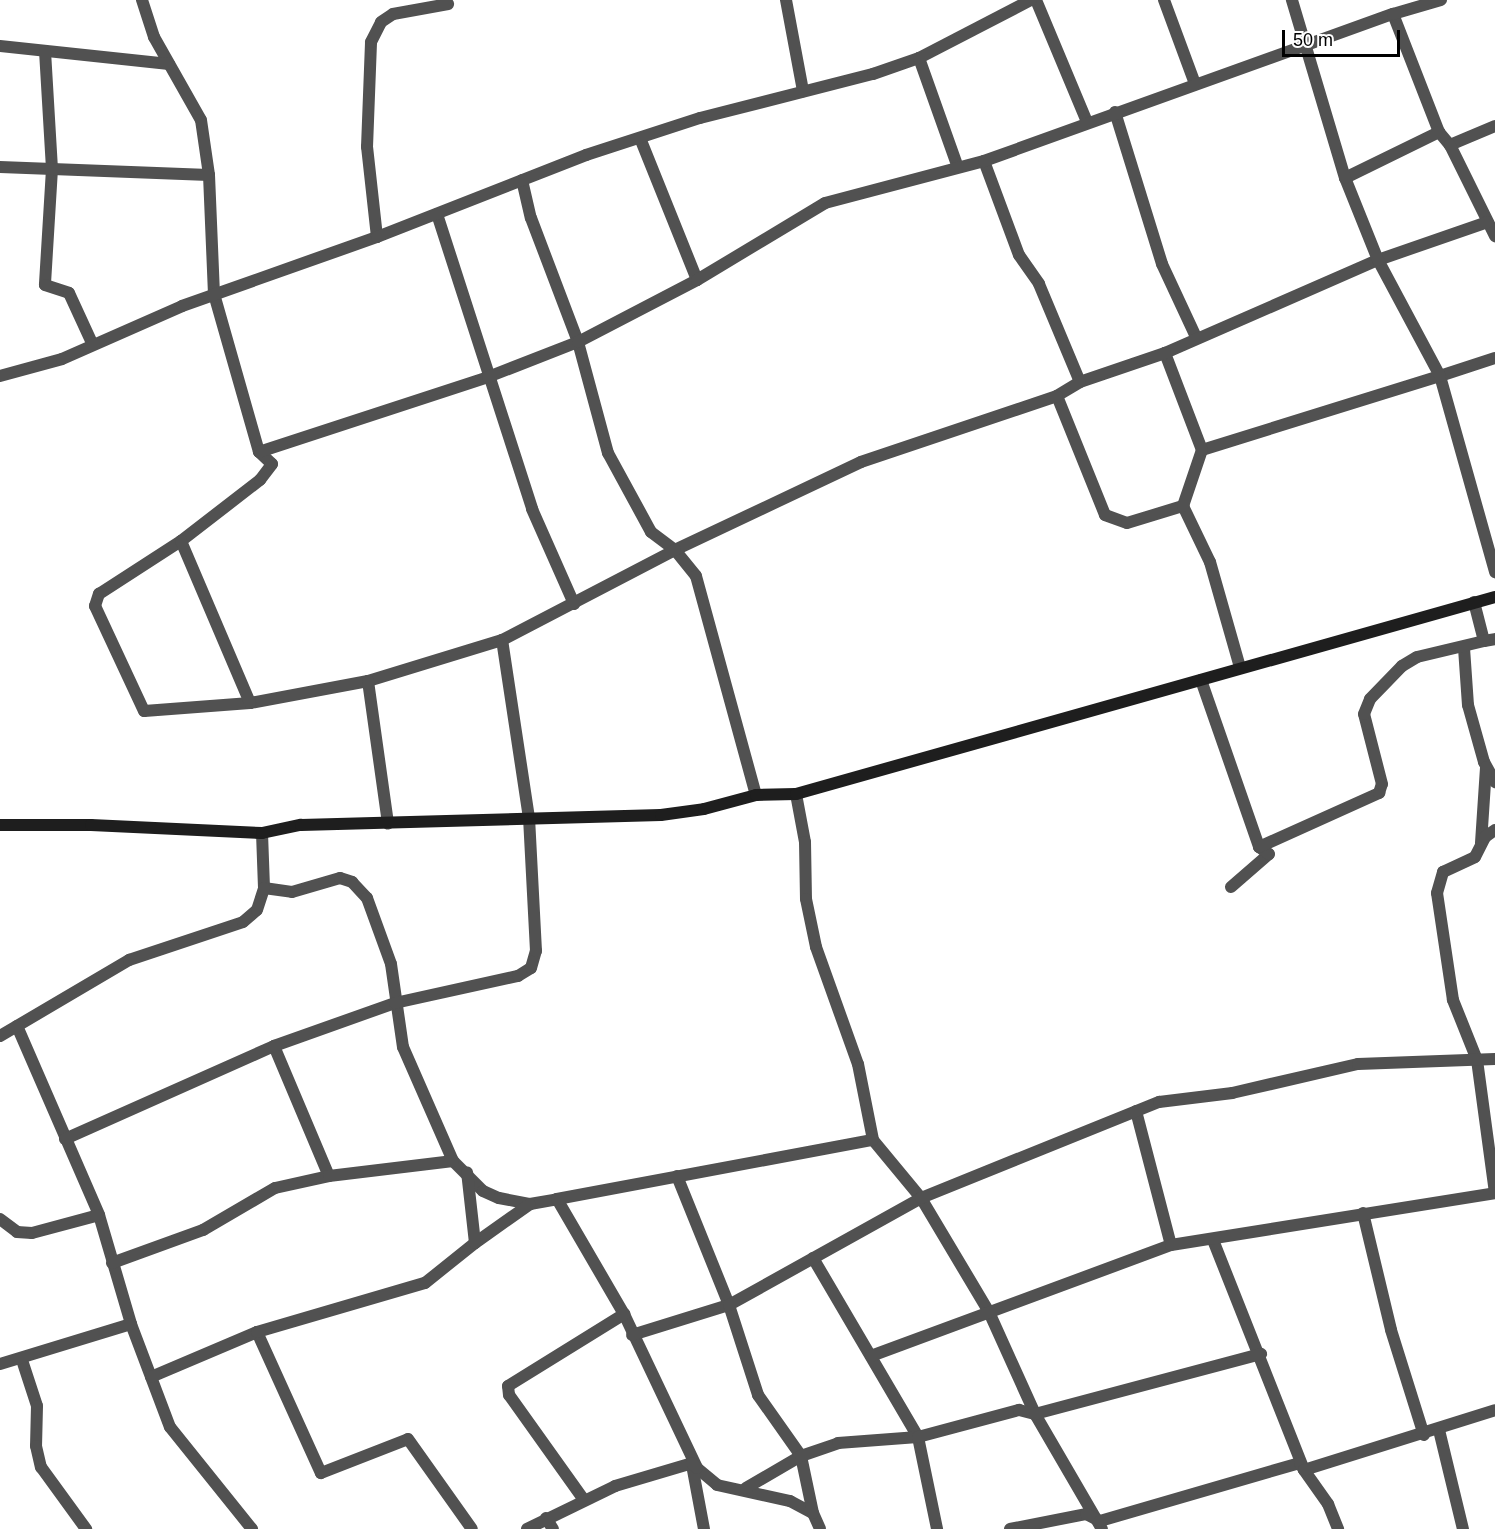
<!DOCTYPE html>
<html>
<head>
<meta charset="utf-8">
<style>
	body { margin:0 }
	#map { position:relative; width:1495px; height:1529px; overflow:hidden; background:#fff; font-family:Arial,sans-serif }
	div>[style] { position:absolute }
	.street>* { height:12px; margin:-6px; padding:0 6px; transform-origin:6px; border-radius:6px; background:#515151 }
	.secondary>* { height:12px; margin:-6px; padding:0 6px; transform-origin:6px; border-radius:6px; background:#1e1e1e }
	span { translate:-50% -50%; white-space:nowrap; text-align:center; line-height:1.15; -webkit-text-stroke:4.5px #fff; paint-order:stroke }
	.scale { position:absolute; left:1282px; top:30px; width:118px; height:27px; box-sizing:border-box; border:3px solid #000; border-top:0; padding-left:8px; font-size:18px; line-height:21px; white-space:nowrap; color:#000; -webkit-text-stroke:4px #fff; paint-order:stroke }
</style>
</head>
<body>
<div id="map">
	<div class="street">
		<div style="left:142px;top:0;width:39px;rotate:72deg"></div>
		<div style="left:154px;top:37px;width:95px;rotate:60.5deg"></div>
		<div style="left:201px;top:120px;width:56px;rotate:81.7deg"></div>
		<div style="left:209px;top:175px;width:119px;rotate:87.6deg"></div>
		<div style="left:214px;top:294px;width:164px;rotate:74.1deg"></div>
		<div style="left:786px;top:0;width:93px;rotate:79.4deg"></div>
		<div style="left:1036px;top:0;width:132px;rotate:67.3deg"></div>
		<div style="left:1164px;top:0;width:90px;rotate:69.7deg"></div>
		<div style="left:1393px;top:14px;width:127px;rotate:68.7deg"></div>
		<div style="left:1439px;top:132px;width:17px;rotate:50deg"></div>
		<div style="left:0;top:46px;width:170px;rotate:6.1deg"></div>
		<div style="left:45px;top:51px;width:118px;rotate:86.6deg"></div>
		<div style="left:52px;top:169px;width:116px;rotate:93.5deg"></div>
		<div style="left:45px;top:285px;width:25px;rotate:18deg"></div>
		<div style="left:69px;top:293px;width:55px;rotate:65.3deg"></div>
		<div style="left:919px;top:58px;width:114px;rotate:70.4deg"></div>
		<div style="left:1115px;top:112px;width:159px;rotate:72.8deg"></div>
		<div style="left:1162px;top:264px;width:81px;rotate:65deg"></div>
		<div style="left:1495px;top:126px;width:49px;rotate:157.1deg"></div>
		<div style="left:1450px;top:145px;width:102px;rotate:63.7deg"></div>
		<div style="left:640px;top:138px;width:153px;rotate:68.1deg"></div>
		<div style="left:984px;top:161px;width:100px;rotate:69.6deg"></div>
		<div style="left:1019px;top:255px;width:35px;rotate:55deg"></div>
		<div style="left:1039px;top:284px;width:106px;rotate:67.3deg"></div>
		<div style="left:0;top:167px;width:209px;rotate:2.2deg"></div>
		<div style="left:1345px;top:178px;width:105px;rotate:-26.1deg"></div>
		<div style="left:522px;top:180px;width:39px;rotate:77deg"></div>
		<div style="left:531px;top:218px;width:133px;rotate:69.2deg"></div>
		<div style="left:578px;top:342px;width:115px;rotate:74.9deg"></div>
		<div style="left:608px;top:453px;width:90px;rotate:61.4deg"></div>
		<div style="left:651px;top:532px;width:30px;rotate:37deg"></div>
		<div style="left:675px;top:550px;width:33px;rotate:51deg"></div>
		<div style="left:696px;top:576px;width:227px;rotate:74.7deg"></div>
		<div style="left:437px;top:214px;width:310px;rotate:72.1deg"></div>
		<div style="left:532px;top:509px;width:104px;rotate:66.1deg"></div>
		<div style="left:377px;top:237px;width:91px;rotate:-96.3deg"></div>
		<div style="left:367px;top:147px;width:105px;rotate:-87.8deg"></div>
		<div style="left:371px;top:42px;width:22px;rotate:-63deg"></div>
		<div style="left:381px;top:22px;width:14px;rotate:-34deg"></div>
		<div style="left:393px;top:14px;width:56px;rotate:-10.3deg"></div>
		<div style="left:1165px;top:353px;width:232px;rotate:-23.6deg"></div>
		<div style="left:1378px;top:260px;width:116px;rotate:-19.1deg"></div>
		<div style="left:1495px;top:358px;width:58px;rotate:161.9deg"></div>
		<div style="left:1440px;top:376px;width:204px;rotate:74.3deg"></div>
		<div style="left:0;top:376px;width:64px;rotate:-15.3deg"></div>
		<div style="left:62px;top:359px;width:131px;rotate:-23.8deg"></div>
		<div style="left:182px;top:306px;width:207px;rotate:-19.5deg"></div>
		<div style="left:377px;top:237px;width:225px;rotate:-21.4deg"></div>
		<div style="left:586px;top:155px;width:120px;rotate:-18deg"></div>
		<div style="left:700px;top:118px;width:179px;rotate:-14.3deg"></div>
		<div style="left:873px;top:74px;width:49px;rotate:-19.2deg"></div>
		<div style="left:919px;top:58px;width:126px;rotate:-27.4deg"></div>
		<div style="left:1057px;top:396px;width:128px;rotate:68deg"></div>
		<div style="left:1105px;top:515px;width:23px;rotate:20deg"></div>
		<div style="left:1127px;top:523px;width:59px;rotate:-16.9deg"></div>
		<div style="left:1183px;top:506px;width:62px;rotate:64.3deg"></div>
		<div style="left:1210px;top:562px;width:109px;rotate:74.1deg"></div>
		<div style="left:1202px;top:450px;width:249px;rotate:-17.3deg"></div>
		<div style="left:1440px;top:376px;width:132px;rotate:-118.1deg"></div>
		<div style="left:1378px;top:260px;width:88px;rotate:-111.9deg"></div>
		<div style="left:1345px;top:178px;width:186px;rotate:-106.6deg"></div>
		<div style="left:1183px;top:506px;width:59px;rotate:-71.3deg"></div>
		<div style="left:1202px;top:450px;width:104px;rotate:-110.9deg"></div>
		<div style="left:1165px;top:353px;width:90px;rotate:161.2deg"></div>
		<div style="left:1080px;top:382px;width:27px;rotate:149deg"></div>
		<div style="left:1057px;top:396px;width:207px;rotate:161.4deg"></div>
		<div style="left:861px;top:462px;width:206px;rotate:154.7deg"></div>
		<div style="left:675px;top:550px;width:195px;rotate:152.5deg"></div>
		<div style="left:502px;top:640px;width:140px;rotate:163deg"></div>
		<div style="left:368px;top:681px;width:120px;rotate:169.4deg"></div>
		<div style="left:250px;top:703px;width:106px;rotate:175.7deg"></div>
		<div style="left:144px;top:711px;width:116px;rotate:-115deg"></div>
		<div style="left:95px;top:606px;width:13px;rotate:-72deg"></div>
		<div style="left:99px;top:594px;width:98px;rotate:-32.9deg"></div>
		<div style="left:181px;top:541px;width:100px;rotate:-37.7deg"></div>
		<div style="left:260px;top:480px;width:20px;rotate:-53deg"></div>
		<div style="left:272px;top:464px;width:18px;rotate:-137deg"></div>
		<div style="left:259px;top:452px;width:241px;rotate:-18.1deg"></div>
		<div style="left:488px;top:377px;width:97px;rotate:-21.3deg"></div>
		<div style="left:578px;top:342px;width:134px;rotate:-27.5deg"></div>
		<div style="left:697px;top:280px;width:149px;rotate:-31deg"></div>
		<div style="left:825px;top:203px;width:164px;rotate:-14.8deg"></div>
		<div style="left:984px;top:161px;width:435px;rotate:-19.8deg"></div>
		<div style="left:1393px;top:14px;width:50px;rotate:-16.3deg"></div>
		<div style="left:181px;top:541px;width:176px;rotate:66.9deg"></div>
		<div style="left:1474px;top:602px;width:40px;rotate:75.6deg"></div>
		<div style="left:1484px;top:641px;width:11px;rotate:-10deg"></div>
		<div style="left:1464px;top:648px;width:57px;rotate:86deg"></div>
		<div style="left:1468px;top:705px;width:59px;rotate:74.3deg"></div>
		<div style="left:1484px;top:762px;width:23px;rotate:61deg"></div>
		<div style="left:1201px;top:680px;width:177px;rotate:70.8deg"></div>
		<div style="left:368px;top:681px;width:144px;rotate:82deg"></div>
		<div style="left:796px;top:794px;width:49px;rotate:79.4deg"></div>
		<div style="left:805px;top:842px;width:57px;rotate:89deg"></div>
		<div style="left:806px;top:899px;width:49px;rotate:78.2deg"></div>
		<div style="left:816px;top:947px;width:124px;rotate:70.3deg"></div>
		<div style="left:858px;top:1064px;width:77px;rotate:78.8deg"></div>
		<div style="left:873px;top:1140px;width:75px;rotate:50.4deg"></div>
		<div style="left:921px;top:1198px;width:133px;rotate:59.2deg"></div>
		<div style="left:989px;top:1312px;width:112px;rotate:65.7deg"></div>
		<div style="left:1035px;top:1414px;width:133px;rotate:59.8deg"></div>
		<div style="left:262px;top:833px;width:55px;rotate:87.9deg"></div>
		<div style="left:264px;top:888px;width:28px;rotate:8deg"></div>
		<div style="left:292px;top:892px;width:50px;rotate:-16.3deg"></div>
		<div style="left:340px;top:878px;width:13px;rotate:18deg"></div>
		<div style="left:352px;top:882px;width:22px;rotate:47deg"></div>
		<div style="left:367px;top:898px;width:70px;rotate:70deg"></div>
		<div style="left:391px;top:964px;width:84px;rotate:81.8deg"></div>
		<div style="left:403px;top:1047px;width:124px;rotate:66.3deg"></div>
		<div style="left:453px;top:1161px;width:42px;rotate:45deg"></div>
		<div style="left:483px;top:1191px;width:17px;rotate:24deg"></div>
		<div style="left:499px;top:1198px;width:32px;rotate:11deg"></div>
		<div style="left:530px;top:1204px;width:27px;rotate:-10deg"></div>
		<div style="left:557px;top:1199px;width:133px;rotate:59.8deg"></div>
		<div style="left:624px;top:1314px;width:170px;rotate:64.6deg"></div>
		<div style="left:697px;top:1468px;width:26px;rotate:40deg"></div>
		<div style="left:717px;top:1485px;width:75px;rotate:12.4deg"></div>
		<div style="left:790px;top:1501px;width:26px;rotate:28deg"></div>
		<div style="left:813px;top:1513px;width:17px;rotate:66deg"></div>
		<div style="left:1481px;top:843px;width:76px;rotate:-86.2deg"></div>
		<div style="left:1231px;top:887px;width:50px;rotate:-41deg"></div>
		<div style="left:1269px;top:854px;width:12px;rotate:-145deg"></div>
		<div style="left:1259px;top:847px;width:132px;rotate:-24.2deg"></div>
		<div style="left:1379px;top:793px;width:9px;rotate:-72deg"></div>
		<div style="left:1382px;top:784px;width:72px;rotate:-104.4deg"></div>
		<div style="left:1364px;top:714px;width:16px;rotate:-68deg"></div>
		<div style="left:1370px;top:699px;width:46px;rotate:-45.9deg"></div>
		<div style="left:1402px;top:666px;width:17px;rotate:-31deg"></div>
		<div style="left:1417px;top:657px;width:69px;rotate:-13.4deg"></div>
		<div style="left:17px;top:1026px;width:206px;rotate:66.5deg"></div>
		<div style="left:99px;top:1215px;width:114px;rotate:73.6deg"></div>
		<div style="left:131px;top:1324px;width:110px;rotate:69.3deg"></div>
		<div style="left:170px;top:1427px;width:131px;rotate:51.2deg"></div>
		<div style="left:0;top:1036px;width:150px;rotate:-30.5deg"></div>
		<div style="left:129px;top:960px;width:120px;rotate:-18.4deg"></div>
		<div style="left:243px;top:922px;width:18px;rotate:-41deg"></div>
		<div style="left:257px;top:910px;width:23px;rotate:-72deg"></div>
		<div style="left:274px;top:1046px;width:141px;rotate:67.1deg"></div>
		<div style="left:1136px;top:1111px;width:138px;rotate:75.4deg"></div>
		<div style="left:65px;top:1139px;width:229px;rotate:-24deg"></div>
		<div style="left:274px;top:1046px;width:128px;rotate:-19.6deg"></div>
		<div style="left:395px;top:1003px;width:126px;rotate:-12.4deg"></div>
		<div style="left:518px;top:976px;width:15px;rotate:-32deg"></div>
		<div style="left:531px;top:968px;width:18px;rotate:-74deg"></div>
		<div style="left:536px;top:951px;width:133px;rotate:-93deg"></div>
		<div style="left:529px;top:818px;width:180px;rotate:-98.6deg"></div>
		<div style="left:677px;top:1176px;width:139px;rotate:68deg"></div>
		<div style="left:729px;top:1305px;width:95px;rotate:72.1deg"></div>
		<div style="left:758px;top:1395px;width:75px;rotate:54.8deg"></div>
		<div style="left:801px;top:1456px;width:58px;rotate:78.1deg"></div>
		<div style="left:1495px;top:1193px;width:134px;rotate:-97.7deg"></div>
		<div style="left:1477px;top:1060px;width:65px;rotate:-111.8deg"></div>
		<div style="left:1453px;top:1000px;width:108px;rotate:-98.5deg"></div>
		<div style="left:1437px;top:893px;width:22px;rotate:-74deg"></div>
		<div style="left:1443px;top:872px;width:35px;rotate:-25deg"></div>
		<div style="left:1475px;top:857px;width:22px;rotate:-63deg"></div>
		<div style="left:1485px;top:837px;width:12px;rotate:-35deg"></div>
		<div style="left:557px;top:1199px;width:321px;rotate:-10.6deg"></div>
		<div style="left:1363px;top:1213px;width:120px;rotate:76.5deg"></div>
		<div style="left:1391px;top:1330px;width:110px;rotate:72.6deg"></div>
		<div style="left:0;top:1219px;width:21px;rotate:37deg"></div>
		<div style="left:17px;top:1232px;width:15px;rotate:4deg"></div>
		<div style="left:32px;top:1233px;width:69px;rotate:-15deg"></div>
		<div style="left:1213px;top:1240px;width:247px;rotate:68.4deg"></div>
		<div style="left:1304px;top:1470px;width:42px;rotate:54.8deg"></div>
		<div style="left:1328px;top:1504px;width:27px;rotate:68deg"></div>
		<div style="left:475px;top:1243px;width:67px;rotate:-35.3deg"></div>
		<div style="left:813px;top:1258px;width:208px;rotate:59.6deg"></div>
		<div style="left:918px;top:1437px;width:94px;rotate:78.3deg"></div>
		<div style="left:112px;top:1263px;width:97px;rotate:-19.9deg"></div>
		<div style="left:203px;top:1230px;width:83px;rotate:-30.3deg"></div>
		<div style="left:275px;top:1188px;width:55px;rotate:-12.5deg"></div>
		<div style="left:329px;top:1176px;width:125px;rotate:-6.9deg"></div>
		<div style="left:257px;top:1332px;width:155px;rotate:65.6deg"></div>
		<div style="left:321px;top:1473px;width:93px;rotate:-21.3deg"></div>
		<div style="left:408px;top:1439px;width:110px;rotate:54.6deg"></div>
		<div style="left:632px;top:1335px;width:102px;rotate:-17.2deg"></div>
		<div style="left:729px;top:1305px;width:220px;rotate:-29.1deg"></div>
		<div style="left:921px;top:1198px;width:257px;rotate:-22deg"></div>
		<div style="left:1159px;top:1102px;width:74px;rotate:-7deg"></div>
		<div style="left:1232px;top:1093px;width:129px;rotate:-13deg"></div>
		<div style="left:1358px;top:1064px;width:137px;rotate:-2.1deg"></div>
		<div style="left:871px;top:1356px;width:320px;rotate:-20.3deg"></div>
		<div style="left:1171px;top:1245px;width:328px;rotate:-9.1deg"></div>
		<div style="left:22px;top:1360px;width:48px;rotate:71.9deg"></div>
		<div style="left:37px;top:1406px;width:40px;rotate:91.4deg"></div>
		<div style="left:36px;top:1446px;width:22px;rotate:77deg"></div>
		<div style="left:41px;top:1467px;width:77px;rotate:54deg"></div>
		<div style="left:0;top:1364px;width:137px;rotate:-17deg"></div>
		<div style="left:151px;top:1377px;width:115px;rotate:-23deg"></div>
		<div style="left:257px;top:1332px;width:175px;rotate:-16.3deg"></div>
		<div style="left:425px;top:1283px;width:64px;rotate:-38.7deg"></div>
		<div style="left:475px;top:1243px;width:71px;rotate:-96.4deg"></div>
		<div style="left:1439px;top:1430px;width:102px;rotate:76.4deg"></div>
		<div style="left:692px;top:1465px;width:65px;rotate:79.4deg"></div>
		<div style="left:746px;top:1488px;width:64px;rotate:-30.2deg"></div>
		<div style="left:801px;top:1456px;width:39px;rotate:-19deg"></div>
		<div style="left:838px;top:1443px;width:80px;rotate:-4.3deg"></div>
		<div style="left:918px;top:1437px;width:105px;rotate:-15deg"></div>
		<div style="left:1019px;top:1410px;width:16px;rotate:14deg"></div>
		<div style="left:1035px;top:1414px;width:234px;rotate:-14.9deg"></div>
		<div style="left:584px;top:1500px;width:129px;rotate:-125.5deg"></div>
		<div style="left:509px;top:1395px;width:9px;rotate:-96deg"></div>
		<div style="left:508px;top:1386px;width:137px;rotate:-31.8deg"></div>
		<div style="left:546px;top:1518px;width:13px;rotate:58deg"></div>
		<div style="left:527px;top:1529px;width:98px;rotate:-26deg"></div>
		<div style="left:615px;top:1486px;width:80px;rotate:-16.6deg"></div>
		<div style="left:692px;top:1463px;width:7px;rotate:45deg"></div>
		<div style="left:1010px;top:1529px;width:77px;rotate:-11.2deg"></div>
		<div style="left:1086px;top:1514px;width:16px;rotate:27deg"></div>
		<div style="left:1100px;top:1521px;width:208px;rotate:-16.2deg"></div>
		<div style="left:1300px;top:1463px;width:8px;rotate:60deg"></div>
		<div style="left:1304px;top:1470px;width:200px;rotate:-17.4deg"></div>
	</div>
	<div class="secondary">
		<div style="left:0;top:825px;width:91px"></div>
		<div style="left:91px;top:825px;width:171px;rotate:2.7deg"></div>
		<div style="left:262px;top:833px;width:40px;rotate:-12deg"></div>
		<div style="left:301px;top:825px;width:360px;rotate:-1.6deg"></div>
		<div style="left:661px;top:815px;width:43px;rotate:-7.9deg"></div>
		<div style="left:704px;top:809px;width:54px;rotate:-15.1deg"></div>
		<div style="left:756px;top:795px;width:40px;rotate:-1.4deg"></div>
		<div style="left:796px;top:794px;width:726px;rotate:-15.74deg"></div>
	</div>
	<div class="scale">50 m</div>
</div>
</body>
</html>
